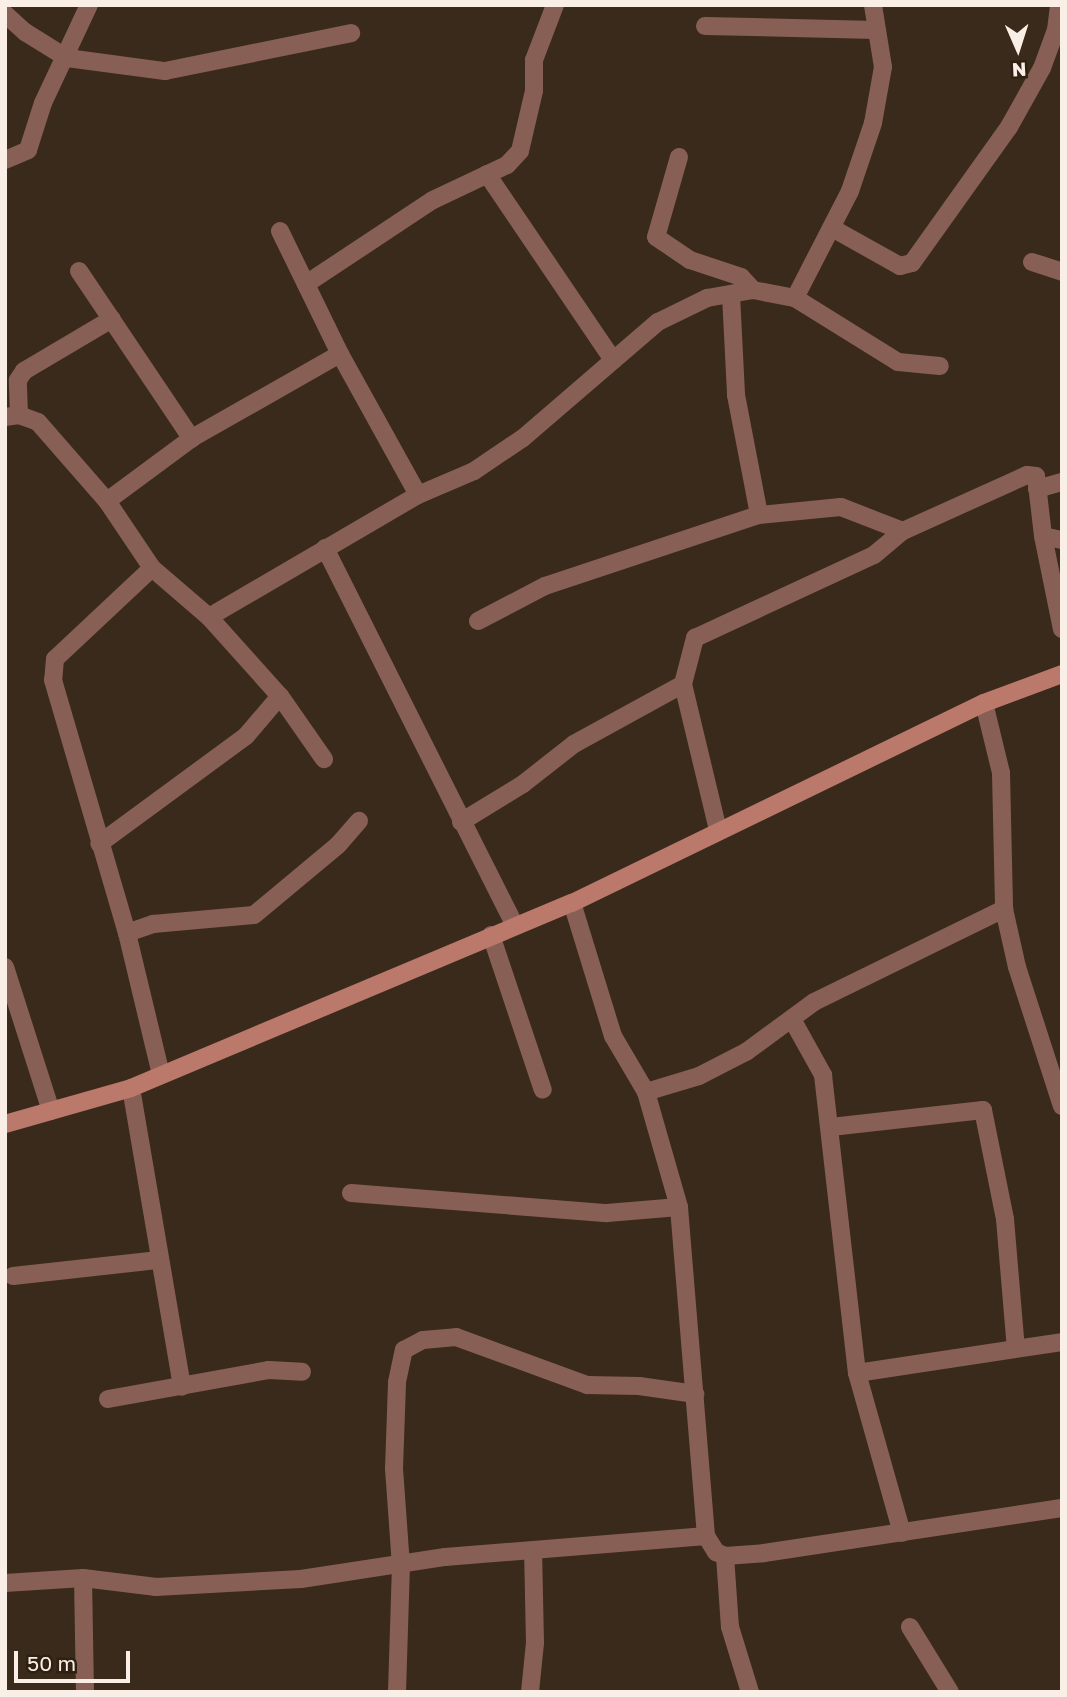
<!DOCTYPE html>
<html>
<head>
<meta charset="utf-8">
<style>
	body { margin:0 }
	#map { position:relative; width:1067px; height:1697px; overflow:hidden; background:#3a2a1b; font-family:"Golos Text",sans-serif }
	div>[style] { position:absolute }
	.street>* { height:18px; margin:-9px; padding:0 9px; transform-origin:9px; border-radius:9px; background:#885f55 }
	.secondary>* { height:18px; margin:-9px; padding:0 9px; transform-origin:9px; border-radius:9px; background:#ba796a }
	span { translate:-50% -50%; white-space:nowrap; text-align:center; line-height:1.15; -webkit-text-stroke:5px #2f2011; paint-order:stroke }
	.frame { position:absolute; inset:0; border:7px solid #faefe6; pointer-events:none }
	.north { position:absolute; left:983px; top:14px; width:70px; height:70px; -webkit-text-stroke:5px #2f2011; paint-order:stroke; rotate:177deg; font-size:19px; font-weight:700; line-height:28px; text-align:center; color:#faefe6 }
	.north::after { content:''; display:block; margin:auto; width:24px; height:32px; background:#faefe6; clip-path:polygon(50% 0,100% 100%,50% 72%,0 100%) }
	.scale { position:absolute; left:14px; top:1651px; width:116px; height:32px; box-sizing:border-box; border:4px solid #faefe6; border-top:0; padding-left:9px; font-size:21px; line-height:24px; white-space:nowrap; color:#faefe6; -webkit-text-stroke:5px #2f2011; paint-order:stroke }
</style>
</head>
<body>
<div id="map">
	<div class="street">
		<div style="left:5px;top:14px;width:27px;rotate:42deg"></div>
		<div style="left:25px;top:32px;width:49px;rotate:31.8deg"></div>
		<div style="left:67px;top:58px;width:99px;rotate:7.6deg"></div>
		<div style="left:165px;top:71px;width:190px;rotate:-11.5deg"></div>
		<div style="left:705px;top:26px;width:171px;rotate:1.3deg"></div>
		<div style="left:679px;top:157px;width:83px;rotate:106deg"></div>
		<div style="left:656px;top:237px;width:41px;rotate:34.1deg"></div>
		<div style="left:690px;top:260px;width:54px;rotate:18.4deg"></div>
		<div style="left:741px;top:277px;width:18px;rotate:47deg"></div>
		<div style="left:5px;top:160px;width:25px;rotate:-23deg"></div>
		<div style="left:28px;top:150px;width:49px;rotate:-72.3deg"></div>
		<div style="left:43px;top:103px;width:108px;rotate:-64.9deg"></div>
		<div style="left:487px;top:174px;width:225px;rotate:55.9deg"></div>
		<div style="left:832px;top:228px;width:78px;rotate:29.2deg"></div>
		<div style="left:900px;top:266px;width:12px;rotate:-14deg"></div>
		<div style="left:912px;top:263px;width:167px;rotate:-54.5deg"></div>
		<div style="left:1009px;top:127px;width:68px;rotate:-60.8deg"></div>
		<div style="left:1042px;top:68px;width:40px;rotate:-69.8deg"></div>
		<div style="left:1056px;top:30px;width:25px;rotate:-83deg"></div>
		<div style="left:280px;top:231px;width:137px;rotate:64deg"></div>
		<div style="left:340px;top:354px;width:161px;rotate:61deg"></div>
		<div style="left:1032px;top:262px;width:32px;rotate:18deg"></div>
		<div style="left:79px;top:271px;width:202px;rotate:56.1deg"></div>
		<div style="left:306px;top:284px;width:152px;rotate:-33.5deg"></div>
		<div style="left:433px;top:200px;width:82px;rotate:-25.3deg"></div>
		<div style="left:507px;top:165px;width:19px;rotate:-47deg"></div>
		<div style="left:520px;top:151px;width:62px;rotate:-76.9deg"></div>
		<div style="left:534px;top:91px;width:31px;rotate:-90deg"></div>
		<div style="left:534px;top:60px;width:59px;rotate:-69.1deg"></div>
		<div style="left:731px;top:295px;width:100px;rotate:87.1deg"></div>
		<div style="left:736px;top:395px;width:122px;rotate:79.1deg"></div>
		<div style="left:795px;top:298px;width:120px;rotate:-62.8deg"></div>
		<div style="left:850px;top:191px;width:72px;rotate:-71.3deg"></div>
		<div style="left:873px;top:123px;width:57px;rotate:-79.9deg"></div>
		<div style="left:883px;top:67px;width:63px;rotate:-99.2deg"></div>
		<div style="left:19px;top:415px;width:35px;rotate:-92deg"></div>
		<div style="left:18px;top:380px;width:11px;rotate:-56deg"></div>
		<div style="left:24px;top:371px;width:102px;rotate:-30.6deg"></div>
		<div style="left:5px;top:417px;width:14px;rotate:-8deg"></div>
		<div style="left:19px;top:415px;width:20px;rotate:20deg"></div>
		<div style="left:38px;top:422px;width:105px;rotate:48.9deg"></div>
		<div style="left:107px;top:501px;width:81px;rotate:56.1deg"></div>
		<div style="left:152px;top:568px;width:75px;rotate:40.7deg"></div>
		<div style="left:209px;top:617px;width:106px;rotate:48.1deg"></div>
		<div style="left:280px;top:696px;width:52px;rotate:130.4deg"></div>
		<div style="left:246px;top:736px;width:182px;rotate:143.7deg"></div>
		<div style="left:1037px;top:489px;width:26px;rotate:-16deg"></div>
		<div style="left:107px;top:501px;width:106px;rotate:-36.5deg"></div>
		<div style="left:192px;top:438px;width:170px;rotate:-29.6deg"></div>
		<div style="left:1043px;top:536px;width:95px;rotate:78.5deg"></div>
		<div style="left:325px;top:548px;width:423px;rotate:63.3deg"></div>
		<div style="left:152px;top:568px;width:133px;rotate:136.8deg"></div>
		<div style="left:55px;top:659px;width:21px;rotate:95deg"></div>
		<div style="left:53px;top:680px;width:264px;rotate:73.7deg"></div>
		<div style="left:127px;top:933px;width:146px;rotate:76.5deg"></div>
		<div style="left:209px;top:617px;width:242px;rotate:-30.3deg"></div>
		<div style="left:418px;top:495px;width:61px;rotate:-23.2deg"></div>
		<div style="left:474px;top:471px;width:59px;rotate:-34deg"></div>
		<div style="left:523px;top:438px;width:178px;rotate:-40.7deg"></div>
		<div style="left:658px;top:322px;width:55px;rotate:-26.1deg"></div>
		<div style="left:707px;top:298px;width:47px;rotate:-9.9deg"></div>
		<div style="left:753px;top:290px;width:43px;rotate:10.8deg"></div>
		<div style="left:795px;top:298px;width:121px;rotate:31.9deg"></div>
		<div style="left:898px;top:362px;width:42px;rotate:5.4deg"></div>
		<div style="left:478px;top:621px;width:76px;rotate:-27.6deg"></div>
		<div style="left:545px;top:586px;width:225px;rotate:-18.4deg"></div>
		<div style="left:759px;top:515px;width:82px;rotate:-5.6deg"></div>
		<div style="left:841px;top:507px;width:66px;rotate:21.2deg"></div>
		<div style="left:280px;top:696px;width:77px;rotate:55.1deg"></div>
		<div style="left:984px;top:703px;width:72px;rotate:76.3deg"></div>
		<div style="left:1001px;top:773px;width:136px;rotate:88.7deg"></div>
		<div style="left:1004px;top:909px;width:59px;rotate:77.4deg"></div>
		<div style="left:1017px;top:967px;width:146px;rotate:72.1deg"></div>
		<div style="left:461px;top:822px;width:73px;rotate:-31.5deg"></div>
		<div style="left:523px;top:784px;width:65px;rotate:-38.1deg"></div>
		<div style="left:574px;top:744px;width:124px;rotate:-28.8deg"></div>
		<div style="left:718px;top:830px;width:150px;rotate:-103.5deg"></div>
		<div style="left:683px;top:684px;width:48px;rotate:-75.4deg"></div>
		<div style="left:695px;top:638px;width:197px;rotate:-24.9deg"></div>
		<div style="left:874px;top:555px;width:38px;rotate:-40deg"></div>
		<div style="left:903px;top:531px;width:136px;rotate:-24.3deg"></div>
		<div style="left:1027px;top:475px;width:9px;rotate:6deg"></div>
		<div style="left:1036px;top:476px;width:60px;rotate:83.3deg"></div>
		<div style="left:1043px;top:536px;width:19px;rotate:12deg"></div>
		<div style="left:127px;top:933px;width:28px;rotate:-19deg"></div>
		<div style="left:153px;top:924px;width:101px;rotate:-5.1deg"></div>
		<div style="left:254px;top:915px;width:109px;rotate:-39.8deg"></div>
		<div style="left:338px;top:845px;width:32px;rotate:-49deg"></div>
		<div style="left:491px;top:935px;width:163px;rotate:71.5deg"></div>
		<div style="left:5px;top:967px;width:151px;rotate:72.3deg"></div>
		<div style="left:793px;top:1021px;width:62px;rotate:60.9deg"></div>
		<div style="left:823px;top:1075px;width:300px;rotate:83.5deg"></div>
		<div style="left:857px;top:1373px;width:166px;rotate:74.3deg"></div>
		<div style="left:131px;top:1088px;width:303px;rotate:80.3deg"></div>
		<div style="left:646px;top:1092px;width:55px;rotate:-16.8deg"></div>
		<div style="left:699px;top:1076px;width:53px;rotate:-27.1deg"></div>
		<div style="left:746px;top:1052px;width:84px;rotate:-36.3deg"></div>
		<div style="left:814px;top:1002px;width:212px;rotate:-26.1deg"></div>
		<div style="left:831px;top:1127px;width:153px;rotate:-6.4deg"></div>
		<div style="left:983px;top:1110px;width:111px;rotate:78.6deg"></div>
		<div style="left:1005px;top:1219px;width:130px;rotate:85.2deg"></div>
		<div style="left:351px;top:1193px;width:257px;rotate:4.5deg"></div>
		<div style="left:607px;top:1213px;width:72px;rotate:-4.8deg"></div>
		<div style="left:13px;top:1276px;width:147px;rotate:-6.3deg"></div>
		<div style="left:857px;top:1373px;width:207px;rotate:-8.6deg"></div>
		<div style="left:108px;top:1399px;width:164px;rotate:-10.2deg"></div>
		<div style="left:269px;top:1370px;width:33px;rotate:3deg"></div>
		<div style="left:706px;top:1536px;width:19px;rotate:58deg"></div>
		<div style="left:716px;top:1552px;width:10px;rotate:24deg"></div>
		<div style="left:725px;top:1556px;width:39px;rotate:-4deg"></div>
		<div style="left:764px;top:1553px;width:301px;rotate:-8.6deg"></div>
		<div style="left:725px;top:1556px;width:71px;rotate:86deg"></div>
		<div style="left:730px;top:1627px;width:68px;rotate:72.9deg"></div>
		<div style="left:83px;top:1578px;width:114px;rotate:89deg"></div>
		<div style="left:5px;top:1583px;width:78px;rotate:-3.7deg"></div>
		<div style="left:83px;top:1578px;width:74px;rotate:7deg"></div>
		<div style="left:156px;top:1587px;width:145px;rotate:-3.2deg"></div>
		<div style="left:301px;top:1579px;width:146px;rotate:-8.7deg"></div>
		<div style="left:445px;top:1557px;width:262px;rotate:-4.6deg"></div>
		<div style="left:706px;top:1536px;width:330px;rotate:-94.7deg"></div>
		<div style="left:679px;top:1207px;width:120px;rotate:-106deg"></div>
		<div style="left:646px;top:1092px;width:65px;rotate:-120.5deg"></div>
		<div style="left:613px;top:1036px;width:139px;rotate:-107.1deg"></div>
		<div style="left:910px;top:1627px;width:76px;rotate:58.4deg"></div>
		<div style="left:397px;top:1692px;width:126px;rotate:-88.2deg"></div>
		<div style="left:401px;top:1566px;width:97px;rotate:-94.1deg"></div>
		<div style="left:394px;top:1469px;width:87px;rotate:-88deg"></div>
		<div style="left:397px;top:1382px;width:33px;rotate:-78deg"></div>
		<div style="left:404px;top:1350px;width:21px;rotate:-28deg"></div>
		<div style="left:423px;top:1340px;width:33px;rotate:-5deg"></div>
		<div style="left:456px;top:1337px;width:140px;rotate:20.1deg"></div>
		<div style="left:587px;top:1385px;width:52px;rotate:1.1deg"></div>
		<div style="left:639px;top:1386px;width:57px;rotate:8.1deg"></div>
		<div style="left:530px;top:1692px;width:49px;rotate:-84.2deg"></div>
		<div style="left:535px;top:1643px;width:93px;rotate:-91.2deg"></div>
	</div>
	<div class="secondary">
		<div style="left:5px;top:1124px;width:131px;rotate:-15.9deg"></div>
		<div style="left:131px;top:1088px;width:478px;rotate:-22.8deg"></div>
		<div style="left:572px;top:903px;width:458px;rotate:-25.9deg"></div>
		<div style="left:984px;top:703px;width:83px;rotate:-20.4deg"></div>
	</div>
	<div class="frame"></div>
	<div class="north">N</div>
	<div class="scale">50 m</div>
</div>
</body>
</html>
